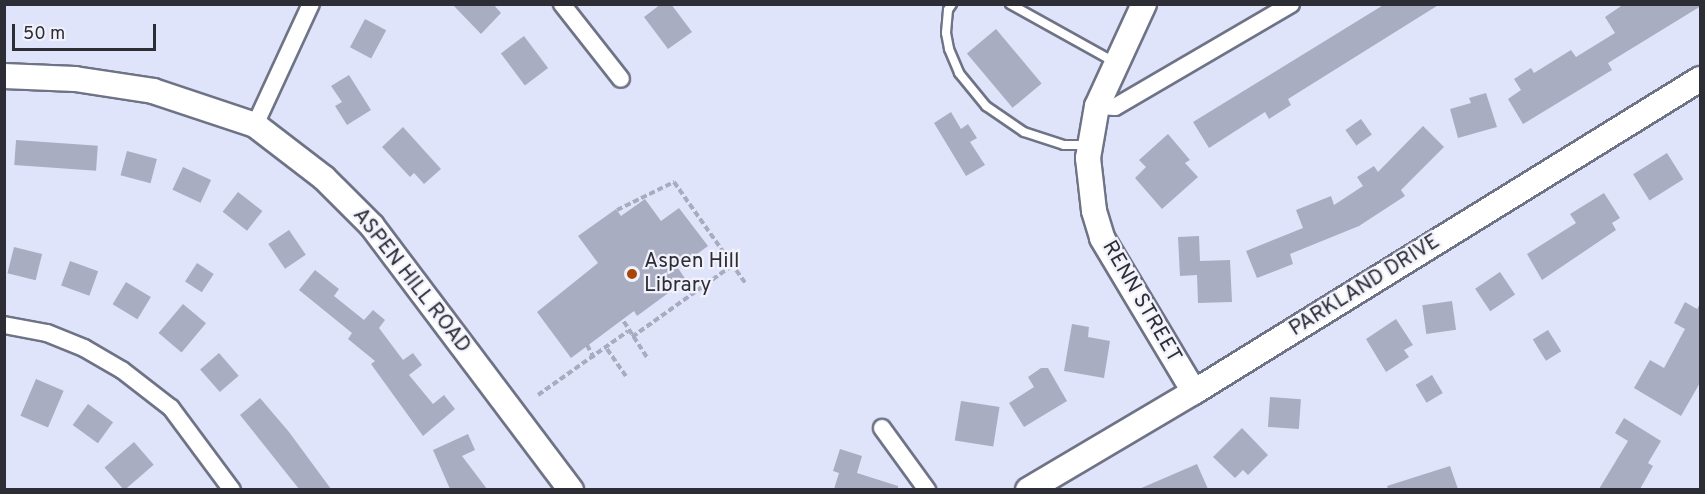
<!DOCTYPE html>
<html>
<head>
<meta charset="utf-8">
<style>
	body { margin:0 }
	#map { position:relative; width:1705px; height:494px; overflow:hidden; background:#e0e4fb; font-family:Overpass,sans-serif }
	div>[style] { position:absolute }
	.building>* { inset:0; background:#a9adc2; transform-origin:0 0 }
	.path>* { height:4px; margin-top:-2px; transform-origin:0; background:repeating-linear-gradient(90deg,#a9acbe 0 6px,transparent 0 9px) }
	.roads { filter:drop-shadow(2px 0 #6f7386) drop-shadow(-2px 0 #6f7386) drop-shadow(0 2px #6f7386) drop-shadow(0 -2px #6f7386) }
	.lane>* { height:8px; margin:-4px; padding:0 4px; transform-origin:4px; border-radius:4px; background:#fff }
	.street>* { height:16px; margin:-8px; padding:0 8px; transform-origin:8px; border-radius:8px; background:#fff }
	.secondary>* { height:24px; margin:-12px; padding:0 12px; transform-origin:12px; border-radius:12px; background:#fff }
	.dots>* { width:16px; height:16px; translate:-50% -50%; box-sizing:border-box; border:3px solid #f1f2fb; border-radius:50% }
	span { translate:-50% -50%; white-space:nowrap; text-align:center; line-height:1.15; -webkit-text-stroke:4.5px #f1f2fb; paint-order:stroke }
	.poi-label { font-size:21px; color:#2c2d35 }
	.left { translate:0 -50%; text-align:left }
	.street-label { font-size:21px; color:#2c2d35 }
	.frame { position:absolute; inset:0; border:6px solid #2c2d35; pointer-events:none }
	.scale { position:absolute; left:12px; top:24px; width:144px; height:27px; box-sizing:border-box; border:3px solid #2c2d35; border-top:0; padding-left:8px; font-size:18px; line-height:21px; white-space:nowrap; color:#2c2d35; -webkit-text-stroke:4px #f1f2fb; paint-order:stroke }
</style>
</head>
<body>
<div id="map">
	<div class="building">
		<div style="clip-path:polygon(452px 4px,493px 4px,501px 13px,481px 34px)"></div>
		<div style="clip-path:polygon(661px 4px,671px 4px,692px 32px,668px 49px,644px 17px)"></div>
		<div style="clip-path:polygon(1385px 4px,1440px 4px,1288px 99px,1291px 105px,1269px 119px,1265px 112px,1209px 148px,1193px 122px)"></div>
		<div style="clip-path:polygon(1624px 4px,1701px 6px,1608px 63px,1612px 70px,1523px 124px,1508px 99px,1521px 90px,1514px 79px,1531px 68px,1534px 73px,1571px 50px,1576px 57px,1615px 33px,1605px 17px)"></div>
		<div style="left:365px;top:19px;width:24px;height:32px;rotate:28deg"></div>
		<div style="left:996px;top:29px;width:71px;height:38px;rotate:50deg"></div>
		<div style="left:524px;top:36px;width:40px;height:29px;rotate:53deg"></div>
		<div style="clip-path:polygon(349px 75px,371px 110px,347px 125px,335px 106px,342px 102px,331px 86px)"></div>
		<div style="clip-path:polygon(1486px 93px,1497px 127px,1458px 138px,1450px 109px,1471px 103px,1469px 98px)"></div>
		<div style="clip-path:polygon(951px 112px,961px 129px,968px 124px,977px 138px,970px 142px,985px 165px,966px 176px,934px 123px)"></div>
		<div style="left:1361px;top:119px;width:19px;height:19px;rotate:55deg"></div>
		<div style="clip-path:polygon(1423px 126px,1444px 147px,1401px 190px,1405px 196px,1359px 226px,1290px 254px,1293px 264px,1257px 278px,1246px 251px,1303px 228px,1296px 210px,1331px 196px,1334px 205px,1363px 186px,1357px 177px,1374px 166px,1378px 172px)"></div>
		<div style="clip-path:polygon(403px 127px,441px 169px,424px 184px,414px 173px,410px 177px,382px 147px)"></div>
		<div style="clip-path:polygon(1168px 134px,1190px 160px,1185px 163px,1198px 177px,1162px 209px,1135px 178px,1146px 167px,1139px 160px)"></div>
		<div style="left:16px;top:140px;width:82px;height:25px;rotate:4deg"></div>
		<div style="left:127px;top:151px;width:31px;height:25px;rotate:15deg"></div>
		<div style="left:1667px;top:153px;width:31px;height:40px;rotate:58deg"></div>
		<div style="left:183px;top:167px;width:31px;height:25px;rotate:25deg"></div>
		<div style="left:238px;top:192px;width:31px;height:25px;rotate:38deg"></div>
		<div style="clip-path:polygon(1604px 193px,1620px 218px,1612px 223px,1616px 230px,1542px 280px,1527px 254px,1576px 223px,1570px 214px)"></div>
		<div style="clip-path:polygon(645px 199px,661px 221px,679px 208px,708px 246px,678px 268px,686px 280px,637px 316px,634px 311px,571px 358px,537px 312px,598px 263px,578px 236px,616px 209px,621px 216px)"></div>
		<div style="left:289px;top:230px;width:30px;height:25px;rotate:56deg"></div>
		<div style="clip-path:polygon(1199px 236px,1200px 261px,1230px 260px,1232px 302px,1198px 303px,1197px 275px,1180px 276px,1178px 237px)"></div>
		<div style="left:14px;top:247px;width:29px;height:27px;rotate:14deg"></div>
		<div style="left:70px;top:261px;width:30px;height:26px;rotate:20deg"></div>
		<div style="left:197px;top:263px;width:20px;height:22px;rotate:33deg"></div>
		<div style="clip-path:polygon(315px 270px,339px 289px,334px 296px,364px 320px,373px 310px,385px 320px,379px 328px,403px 360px,413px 353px,422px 365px,409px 375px,433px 404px,444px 395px,455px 409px,423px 436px,371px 364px,375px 361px,348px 339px,352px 333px,299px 290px)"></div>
		<div style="left:1500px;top:272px;width:27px;height:30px;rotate:56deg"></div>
		<div style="left:126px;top:282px;width:29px;height:26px;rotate:31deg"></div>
		<div style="left:1452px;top:301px;width:29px;height:30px;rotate:82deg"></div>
		<div style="clip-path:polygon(1685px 302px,1697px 309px,1701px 302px,1701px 381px,1681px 416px,1634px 388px,1650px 360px,1664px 368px,1685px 329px,1674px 323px)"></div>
		<div style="left:183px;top:304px;width:30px;height:38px;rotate:40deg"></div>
		<div style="clip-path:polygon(1396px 319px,1413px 345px,1404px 350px,1409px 357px,1386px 372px,1366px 339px)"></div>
		<div style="clip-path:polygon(1072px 324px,1089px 327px,1088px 337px,1110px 341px,1104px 378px,1064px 371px)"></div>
		<div style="left:1548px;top:330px;width:25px;height:18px;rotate:58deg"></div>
		<div style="left:219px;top:353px;width:30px;height:25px;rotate:49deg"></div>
		<div style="clip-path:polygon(1041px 368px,1048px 368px,1067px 401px,1024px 427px,1009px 403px,1034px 387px,1028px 377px)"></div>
		<div style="left:1432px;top:375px;width:21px;height:19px;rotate:59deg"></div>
		<div style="left:36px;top:379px;width:30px;height:40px;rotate:23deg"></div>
		<div style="left:1270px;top:397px;width:31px;height:30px;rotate:4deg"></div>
		<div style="clip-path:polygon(260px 398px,289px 432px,331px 489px,299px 489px,240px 415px)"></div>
		<div style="left:961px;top:401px;width:39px;height:40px;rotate:9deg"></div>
		<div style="left:88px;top:404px;width:31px;height:26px;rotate:36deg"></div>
		<div style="clip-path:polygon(1624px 418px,1661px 441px,1648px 463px,1653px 466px,1640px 489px,1599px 489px,1628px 441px,1615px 433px)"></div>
		<div style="clip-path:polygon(1242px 428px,1268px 455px,1248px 475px,1243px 470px,1235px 478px,1213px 457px)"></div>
		<div style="clip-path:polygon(468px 434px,475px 450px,462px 456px,487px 489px,450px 489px,433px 450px)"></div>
		<div style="left:134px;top:442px;width:30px;height:39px;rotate:49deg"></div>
		<div style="clip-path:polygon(840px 449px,862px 456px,857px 473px,898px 486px,898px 489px,834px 489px,839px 473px,833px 471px)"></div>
		<div style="clip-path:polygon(1197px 464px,1208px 489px,1139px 489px)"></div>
		<div style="clip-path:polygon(1450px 466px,1458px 489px,1388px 489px,1387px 486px)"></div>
	</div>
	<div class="path">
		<div style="left:617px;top:210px;width:64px;rotate:-26.2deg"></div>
		<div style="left:674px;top:182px;width:125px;rotate:54.8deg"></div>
		<div style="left:619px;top:314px;width:54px;rotate:57.2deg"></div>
		<div style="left:632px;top:337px;width:124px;rotate:-35.5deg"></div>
		<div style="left:587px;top:345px;width:15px;rotate:62deg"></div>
		<div style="left:607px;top:349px;width:33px;rotate:55deg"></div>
		<div style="left:538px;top:395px;width:110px;rotate:-35.4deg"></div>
	</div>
	<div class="roads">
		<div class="lane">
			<div style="left:952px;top:4px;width:7px;rotate:124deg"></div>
			<div style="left:948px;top:10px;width:23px;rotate:95deg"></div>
			<div style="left:946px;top:33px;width:16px;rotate:79deg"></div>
			<div style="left:949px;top:49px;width:26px;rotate:67deg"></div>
			<div style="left:959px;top:73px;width:43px;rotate:50.7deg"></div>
			<div style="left:986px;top:106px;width:46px;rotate:34.4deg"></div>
			<div style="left:1024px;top:132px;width:42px;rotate:18deg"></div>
			<div style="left:1064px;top:145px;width:24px"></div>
			<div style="left:1010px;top:4px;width:121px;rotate:29.1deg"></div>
		</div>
		<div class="street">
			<div style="left:562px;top:4px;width:95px;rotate:51.8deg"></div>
			<div style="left:1097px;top:106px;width:18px;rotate:3deg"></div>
			<div style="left:1115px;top:107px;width:204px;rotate:-30.3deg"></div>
			<div style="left:255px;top:125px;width:133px;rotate:-65.2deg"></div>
			<div style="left:4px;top:325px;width:44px;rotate:10.5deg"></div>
			<div style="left:47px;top:333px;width:40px;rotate:22deg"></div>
			<div style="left:84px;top:348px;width:44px;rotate:30.1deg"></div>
			<div style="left:122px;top:370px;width:62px;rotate:37.8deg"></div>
			<div style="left:171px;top:408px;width:102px;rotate:53.4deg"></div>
			<div style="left:882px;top:428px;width:77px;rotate:54deg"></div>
		</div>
		<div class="secondary">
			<div style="left:1144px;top:4px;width:112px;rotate:114.7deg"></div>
			<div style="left:1097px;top:106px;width:53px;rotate:99.8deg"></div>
			<div style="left:1088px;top:158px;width:53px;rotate:83.5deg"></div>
			<div style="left:1094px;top:211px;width:28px;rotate:73deg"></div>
			<div style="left:1102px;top:238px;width:179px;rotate:59.1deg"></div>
			<div style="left:4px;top:76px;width:71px;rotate:2.4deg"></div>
			<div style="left:75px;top:79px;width:79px;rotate:8.7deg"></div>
			<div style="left:153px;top:91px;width:108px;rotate:18.4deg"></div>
			<div style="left:255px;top:125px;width:87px;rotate:37.5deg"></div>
			<div style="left:324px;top:178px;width:68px;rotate:45deg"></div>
			<div style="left:372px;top:226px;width:331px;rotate:53deg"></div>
			<div style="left:1028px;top:490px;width:193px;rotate:-30.6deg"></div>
			<div style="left:1194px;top:392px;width:595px;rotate:-31.74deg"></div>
		</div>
	</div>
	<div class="dots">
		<div style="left:632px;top:274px;background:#a84609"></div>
	</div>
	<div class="poi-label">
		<span class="left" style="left:644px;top:274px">Aspen Hill<br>Library</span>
	</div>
	<div class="street-label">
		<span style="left:411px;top:281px;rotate:52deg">ASPEN HILL ROAD</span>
		<span style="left:1365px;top:286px;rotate:-32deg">PARKLAND DRIVE</span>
		<span style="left:1141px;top:302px;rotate:60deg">RENN STREET</span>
	</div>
	<div class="frame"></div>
	<div class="scale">50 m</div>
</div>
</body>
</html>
